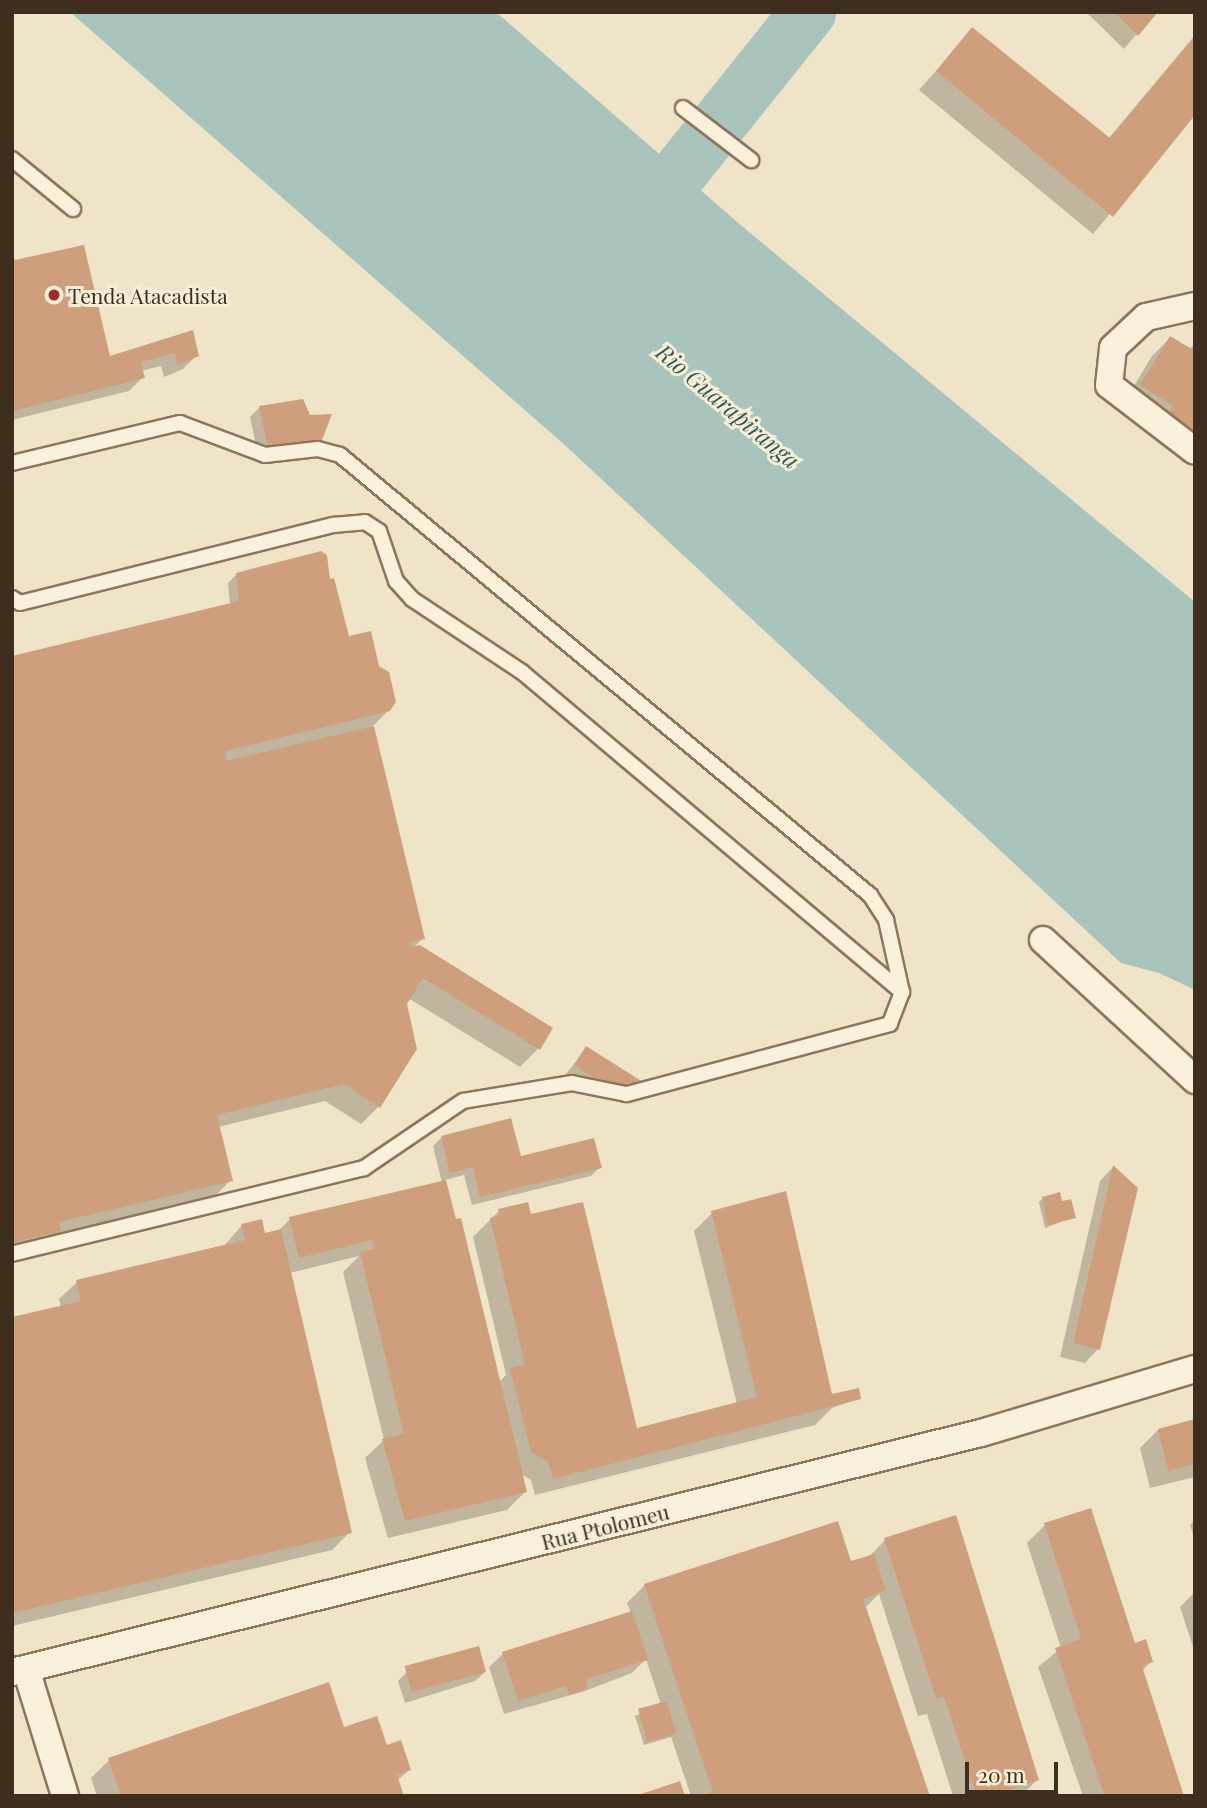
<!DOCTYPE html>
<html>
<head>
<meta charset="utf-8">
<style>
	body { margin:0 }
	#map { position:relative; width:1207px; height:1808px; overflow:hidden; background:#f0e4c8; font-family:"Playfair Display",serif }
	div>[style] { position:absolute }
	.water>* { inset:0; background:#a9c4bc }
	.shadow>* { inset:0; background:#0003 }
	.river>* { height:56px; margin:-28px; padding:0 28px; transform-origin:28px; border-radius:28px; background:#a9c4bc }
	.building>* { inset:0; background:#cf9f7d; transform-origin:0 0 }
	.roads { filter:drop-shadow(2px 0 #8d765c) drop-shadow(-2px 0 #8d765c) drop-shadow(0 2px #8d765c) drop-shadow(0 -2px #8d765c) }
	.lane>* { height:14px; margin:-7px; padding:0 7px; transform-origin:7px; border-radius:7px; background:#faf1dc }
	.street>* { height:26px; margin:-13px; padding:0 13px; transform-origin:13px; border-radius:13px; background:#faf1dc }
	.dots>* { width:19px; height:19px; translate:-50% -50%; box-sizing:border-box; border:4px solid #f7eed8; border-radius:50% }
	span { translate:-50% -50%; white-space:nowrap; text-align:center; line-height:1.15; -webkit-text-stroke:6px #f7eed8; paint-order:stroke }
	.poi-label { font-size:21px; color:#3d2e20 }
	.left { translate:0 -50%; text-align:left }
	.street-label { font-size:21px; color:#3d2e20 }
	.water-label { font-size:23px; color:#2f5d5a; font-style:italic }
	.frame { position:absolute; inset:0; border:14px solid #3d2e20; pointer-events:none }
	.scale { position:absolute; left:965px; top:1762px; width:93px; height:32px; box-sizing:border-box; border:4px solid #3d2e20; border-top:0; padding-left:9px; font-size:21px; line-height:24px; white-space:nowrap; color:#3d2e20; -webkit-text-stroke:5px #f7eed8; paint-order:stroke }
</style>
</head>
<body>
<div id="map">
	<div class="water">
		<div style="clip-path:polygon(70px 12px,496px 12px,743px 227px,1195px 602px,1195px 990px,1159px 973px,1121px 963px,567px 447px)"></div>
	</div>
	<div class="shadow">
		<div style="clip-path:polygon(1086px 12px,1155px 12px,1124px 49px)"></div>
		<div style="clip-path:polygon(972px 30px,1108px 139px,1195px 35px,1195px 112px,1093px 234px,919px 90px)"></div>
		<div style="clip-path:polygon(12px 257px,109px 358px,192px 332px,197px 355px,183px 369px,164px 377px,161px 366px,141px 371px,143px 377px,129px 391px,12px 420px)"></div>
		<div style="clip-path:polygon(1170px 338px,1189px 350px,1195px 343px,1195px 450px,1183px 462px,1150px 434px,1156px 424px,1123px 404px,1152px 356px)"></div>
		<div style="clip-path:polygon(259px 408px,321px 439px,311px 448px,259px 459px,250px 417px)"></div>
		<div style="clip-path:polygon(237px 574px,328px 578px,347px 639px,389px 710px,372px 727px,423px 938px,413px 948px,538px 1049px,520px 1067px,408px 998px,379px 1106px,361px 1124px,325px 1101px,218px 1127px,231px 1180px,213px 1198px,54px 1236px,41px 1249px,12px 1256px,12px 657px,230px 605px,228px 583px)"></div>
		<div style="clip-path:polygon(586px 1049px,640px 1082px,632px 1090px,603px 1097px,566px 1074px)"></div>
		<div style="clip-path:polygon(442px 1137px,520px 1158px,600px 1167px,591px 1176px,472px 1205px,464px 1175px,445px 1180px,499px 1382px,506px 1375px,473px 1237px,499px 1211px,530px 1216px,635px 1430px,737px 1404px,694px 1231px,712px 1213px,830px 1396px,860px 1398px,832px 1408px,815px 1425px,535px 1495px,531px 1480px,521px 1474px,525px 1492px,507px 1510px,388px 1538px,365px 1458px,384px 1440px,343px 1272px,359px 1256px,290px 1273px,350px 1532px,332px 1550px,12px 1626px,12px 1319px,61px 1308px,59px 1299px,77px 1282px,224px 1246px,242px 1225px,264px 1235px,277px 1232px,290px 1219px,442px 1183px,433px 1146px)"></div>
		<div style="clip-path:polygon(1113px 1167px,1098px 1349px,1085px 1363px,1060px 1357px,1100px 1181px)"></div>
		<div style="clip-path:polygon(1043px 1198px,1074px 1217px,1045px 1228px,1039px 1202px)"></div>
		<div style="clip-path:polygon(1195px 1421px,1195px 1477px,1150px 1488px,1140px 1448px,1158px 1430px)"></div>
		<div style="clip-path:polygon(1195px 1520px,1195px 1541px,1190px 1525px)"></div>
		<div style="clip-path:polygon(1045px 1525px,1133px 1645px,1151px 1661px,1142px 1671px,1182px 1796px,1083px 1796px,1038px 1667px,1061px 1648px,1027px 1543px)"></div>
		<div style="clip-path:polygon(885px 1540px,1037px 1780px,1021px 1796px,953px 1796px,927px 1714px,918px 1716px,879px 1594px,866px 1607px,928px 1796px,691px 1796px,671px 1737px,644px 1745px,635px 1716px,661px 1705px,646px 1659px,632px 1673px,582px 1692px,504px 1714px,489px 1667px,503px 1654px,631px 1613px,627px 1603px,645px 1585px,850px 1563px,868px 1558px)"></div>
		<div style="clip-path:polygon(1195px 1592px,1195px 1653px,1180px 1607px)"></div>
		<div style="clip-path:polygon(407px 1672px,485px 1672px,475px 1681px,405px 1703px,398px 1681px)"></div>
		<div style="clip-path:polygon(343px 1729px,386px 1748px,409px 1770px,397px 1781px,402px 1796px,97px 1796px,91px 1778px,109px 1760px)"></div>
	</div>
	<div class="river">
		<div style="left:632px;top:232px;width:282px;rotate:-51.3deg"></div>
	</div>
	<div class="building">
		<div style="clip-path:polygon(1114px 12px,1158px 12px,1138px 36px)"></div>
		<div style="clip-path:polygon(972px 27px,1110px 138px,1195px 36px,1195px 115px,1113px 217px,936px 71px)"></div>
		<div style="clip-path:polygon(84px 245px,110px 356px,193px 330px,199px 356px,177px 365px,175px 353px,141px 362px,145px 378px,12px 411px,12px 254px,15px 260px)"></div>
		<div style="clip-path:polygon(1170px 336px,1195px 351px,1195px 440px,1167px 416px,1173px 406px,1140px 385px)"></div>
		<div style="clip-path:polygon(303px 399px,310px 415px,332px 414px,322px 440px,268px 450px,259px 406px)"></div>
		<div style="clip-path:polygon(321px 551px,327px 555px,330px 579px,334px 578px,349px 636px,371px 631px,379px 666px,389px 672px,396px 702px,390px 711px,225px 751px,227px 761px,374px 726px,425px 939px,410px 942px,411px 947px,420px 945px,553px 1028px,540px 1050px,423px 978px,407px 1004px,417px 1049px,380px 1108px,344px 1084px,217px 1115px,233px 1181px,59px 1222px,61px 1231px,12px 1243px,12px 656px,239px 601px,236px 573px)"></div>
		<div style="clip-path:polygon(586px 1046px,643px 1082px,612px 1089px,574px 1065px)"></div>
		<div style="clip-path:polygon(511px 1118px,521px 1156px,594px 1138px,602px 1168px,480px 1197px,473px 1167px,450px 1173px,441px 1136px)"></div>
		<div style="clip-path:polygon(1113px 1165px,1138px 1188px,1100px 1350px,1073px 1343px)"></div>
		<div style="clip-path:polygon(446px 1180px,456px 1219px,461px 1218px,527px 1492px,405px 1521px,382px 1439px,404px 1434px,360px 1252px,374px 1249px,372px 1240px,299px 1258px,289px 1217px)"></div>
		<div style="clip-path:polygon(786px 1191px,832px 1394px,859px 1388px,861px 1399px,553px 1479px,548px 1462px,531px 1452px,510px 1368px,525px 1365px,490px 1218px,500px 1215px,498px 1209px,528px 1202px,531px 1214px,583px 1202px,637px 1428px,757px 1397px,711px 1211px)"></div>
		<div style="clip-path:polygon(1060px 1192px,1062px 1201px,1071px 1199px,1076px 1218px,1048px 1225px,1042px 1197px)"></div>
		<div style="clip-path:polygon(262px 1219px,265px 1233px,281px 1229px,352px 1533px,12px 1613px,12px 1317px,81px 1301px,76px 1280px,245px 1240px,241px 1224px)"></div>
		<div style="clip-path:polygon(1195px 1419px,1195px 1464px,1168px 1471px,1158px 1429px)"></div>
		<div style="clip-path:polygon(1091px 1508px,1135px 1643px,1146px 1639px,1153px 1662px,1142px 1666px,1184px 1796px,1104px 1796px,1055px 1648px,1081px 1639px,1044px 1523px)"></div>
		<div style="clip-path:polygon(956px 1515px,1039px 1780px,991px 1796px,971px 1796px,976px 1794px,944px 1697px,936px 1699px,884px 1538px)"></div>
		<div style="clip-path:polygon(838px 1521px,851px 1561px,874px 1554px,886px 1590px,863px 1599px,930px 1796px,701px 1796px,713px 1792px,644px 1584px)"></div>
		<div style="clip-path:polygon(632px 1611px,648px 1660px,586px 1679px,588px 1689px,569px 1695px,566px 1686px,518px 1701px,502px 1652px)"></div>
		<div style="left:479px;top:1646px;width:27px;height:77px;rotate:75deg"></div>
		<div style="clip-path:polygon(329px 1682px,344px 1727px,377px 1716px,387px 1745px,401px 1740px,411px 1770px,397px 1775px,404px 1796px,121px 1796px,108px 1758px)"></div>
		<div style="left:667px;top:1701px;width:34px;height:30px;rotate:75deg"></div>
		<div style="clip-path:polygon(680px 1781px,685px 1796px,638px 1796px,638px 1795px)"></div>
	</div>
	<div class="roads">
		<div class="lane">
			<div style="left:683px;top:108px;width:86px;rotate:37.4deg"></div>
			<div style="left:12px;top:159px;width:79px;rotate:39.3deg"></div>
			<div style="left:12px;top:463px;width:173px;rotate:-13.4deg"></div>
			<div style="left:180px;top:423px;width:91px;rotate:20.6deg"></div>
			<div style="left:265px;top:455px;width:53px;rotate:-6.5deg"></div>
			<div style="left:318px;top:449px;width:23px;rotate:15deg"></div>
			<div style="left:340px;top:455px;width:689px;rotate:39.7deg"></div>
			<div style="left:870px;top:895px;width:30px;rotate:57deg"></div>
			<div style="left:886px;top:920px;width:74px;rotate:77.5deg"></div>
			<div style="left:902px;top:992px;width:34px;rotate:111deg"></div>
			<div style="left:890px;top:1024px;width:273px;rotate:165.1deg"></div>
			<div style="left:626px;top:1094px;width:55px;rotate:-168.5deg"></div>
			<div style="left:572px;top:1083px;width:110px;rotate:170.6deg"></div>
			<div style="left:463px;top:1101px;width:120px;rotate:145.9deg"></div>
			<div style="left:364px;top:1168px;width:362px;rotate:166.3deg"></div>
			<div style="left:12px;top:598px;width:9px;rotate:32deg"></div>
			<div style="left:20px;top:603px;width:323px;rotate:-14deg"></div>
			<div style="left:333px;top:525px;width:32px;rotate:-5deg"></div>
			<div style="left:365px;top:522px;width:17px;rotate:33deg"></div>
			<div style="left:379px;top:531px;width:53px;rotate:71.2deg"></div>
			<div style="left:396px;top:581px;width:24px;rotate:48deg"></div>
			<div style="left:412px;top:599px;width:132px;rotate:33.6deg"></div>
			<div style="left:522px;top:672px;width:497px;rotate:40.1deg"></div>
		</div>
		<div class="street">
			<div style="left:1195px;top:306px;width:50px;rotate:167.3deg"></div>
			<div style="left:1146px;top:317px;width:45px;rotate:136.8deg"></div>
			<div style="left:1113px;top:348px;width:37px;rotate:96deg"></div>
			<div style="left:1109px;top:385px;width:108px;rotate:37.5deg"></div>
			<div style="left:1043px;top:940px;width:207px;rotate:42.6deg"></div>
			<div style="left:26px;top:1669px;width:133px;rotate:72.9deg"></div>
			<div style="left:12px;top:1672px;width:998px;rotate:-13.86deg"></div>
			<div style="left:981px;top:1433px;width:223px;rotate:-16.7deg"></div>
		</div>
	</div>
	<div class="dots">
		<div style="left:54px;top:295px;background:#9e2a2b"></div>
	</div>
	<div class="poi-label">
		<span class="left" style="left:68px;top:295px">Tenda Atacadista</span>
	</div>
	<div class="street-label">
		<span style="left:605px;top:1526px;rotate:-14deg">Rua Ptolomeu</span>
	</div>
	<div class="water-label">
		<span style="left:728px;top:406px;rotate:40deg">Rio Guarapiranga</span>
	</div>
	<div class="frame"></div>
	<div class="scale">20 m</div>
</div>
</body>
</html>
